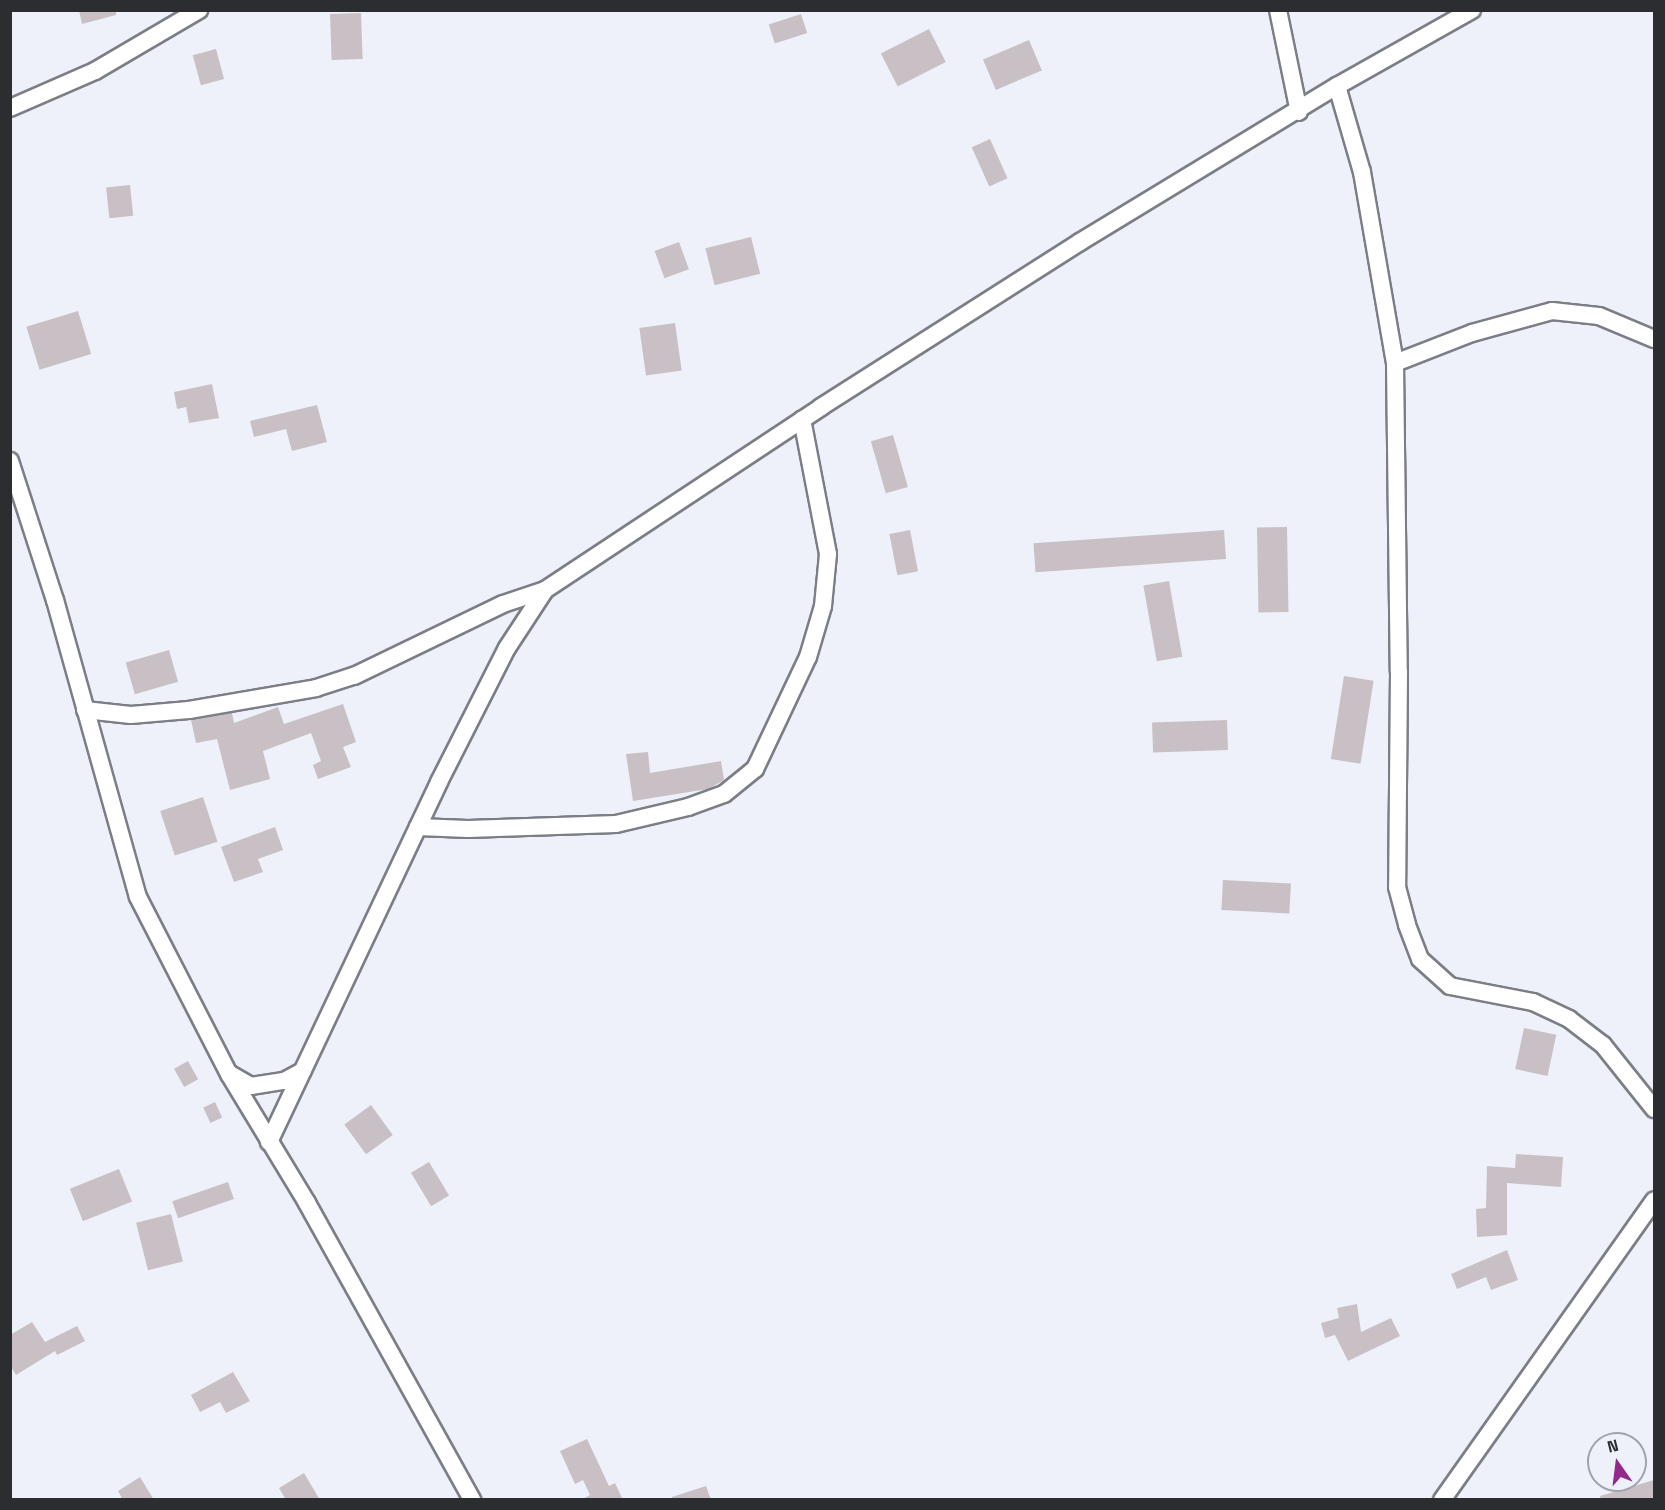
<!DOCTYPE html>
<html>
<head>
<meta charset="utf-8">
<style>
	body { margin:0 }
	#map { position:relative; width:1665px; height:1510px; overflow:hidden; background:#eef1fa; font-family:"Space Grotesk",sans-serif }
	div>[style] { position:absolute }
	.building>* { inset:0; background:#c9c0c5; transform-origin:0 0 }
	.roads { filter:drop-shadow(2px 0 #7c7e86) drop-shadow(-2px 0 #7c7e86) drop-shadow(0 2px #7c7e86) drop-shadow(0 -2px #7c7e86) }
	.street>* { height:16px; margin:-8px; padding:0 8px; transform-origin:8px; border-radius:8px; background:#fff }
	span { translate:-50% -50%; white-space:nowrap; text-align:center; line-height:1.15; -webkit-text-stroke:4.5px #eef1fa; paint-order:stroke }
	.frame { position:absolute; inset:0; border:12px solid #2c2d30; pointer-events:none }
	.north { position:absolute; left:1587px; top:1432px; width:60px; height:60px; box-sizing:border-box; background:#eef1fa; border:2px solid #a0a3a9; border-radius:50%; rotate:346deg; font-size:16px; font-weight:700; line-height:24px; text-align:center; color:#2c2d30 }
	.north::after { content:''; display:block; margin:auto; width:21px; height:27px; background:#94298b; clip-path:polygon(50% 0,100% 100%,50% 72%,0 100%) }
</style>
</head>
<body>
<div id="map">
	<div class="building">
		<div style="clip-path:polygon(79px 10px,116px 10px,116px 15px,82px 24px)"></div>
		<div style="left:361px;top:13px;width:46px;height:31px;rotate:88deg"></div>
		<div style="left:801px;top:14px;width:20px;height:34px;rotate:72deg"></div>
		<div style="left:929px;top:29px;width:37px;height:54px;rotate:63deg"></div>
		<div style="left:1029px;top:40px;width:33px;height:50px;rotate:67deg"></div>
		<div style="left:216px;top:49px;width:31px;height:24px;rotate:75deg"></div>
		<div style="left:990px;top:139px;width:43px;height:20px;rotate:66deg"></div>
		<div style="left:130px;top:185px;width:31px;height:24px;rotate:84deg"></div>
		<div style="left:751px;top:237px;width:38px;height:47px;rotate:76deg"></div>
		<div style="left:679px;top:242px;width:29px;height:26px;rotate:70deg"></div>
		<div style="left:78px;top:311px;width:45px;height:54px;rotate:73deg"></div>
		<div style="left:675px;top:323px;width:48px;height:36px;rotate:82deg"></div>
		<div style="clip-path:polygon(212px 384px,219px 418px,189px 423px,186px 407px,177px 409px,174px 392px)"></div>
		<div style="clip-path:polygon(317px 405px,327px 442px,292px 451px,286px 429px,254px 437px,250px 421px)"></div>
		<div style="left:893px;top:435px;width:54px;height:23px;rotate:74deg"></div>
		<div style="left:1287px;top:527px;width:85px;height:30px;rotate:89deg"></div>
		<div style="left:910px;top:530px;width:42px;height:21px;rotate:79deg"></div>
		<div style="left:1224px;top:530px;width:29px;height:191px;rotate:86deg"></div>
		<div style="left:1169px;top:581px;width:77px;height:26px;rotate:80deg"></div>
		<div style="left:169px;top:650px;width:33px;height:45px;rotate:74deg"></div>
		<div style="left:1344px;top:676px;width:30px;height:84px;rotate:9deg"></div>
		<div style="clip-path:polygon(343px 704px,356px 742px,343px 747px,351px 767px,318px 779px,313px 765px,321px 761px,311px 733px,263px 751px,270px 779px,230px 790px,217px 739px,196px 743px,191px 720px,232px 713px,234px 723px,278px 707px,284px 724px)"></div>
		<div style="left:1227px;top:720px;width:30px;height:75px;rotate:88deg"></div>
		<div style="clip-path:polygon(648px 752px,650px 773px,721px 761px,724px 780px,708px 789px,633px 801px,626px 754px)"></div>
		<div style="left:203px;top:797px;width:47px;height:45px;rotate:72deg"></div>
		<div style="clip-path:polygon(275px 827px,283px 850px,258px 859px,263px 872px,234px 882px,221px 847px)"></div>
		<div style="left:1223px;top:880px;width:68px;height:30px;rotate:3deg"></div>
		<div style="left:1524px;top:1028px;width:33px;height:42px;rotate:12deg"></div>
		<div style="left:188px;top:1061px;width:21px;height:16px;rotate:61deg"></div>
		<div style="left:215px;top:1102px;width:17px;height:13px;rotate:65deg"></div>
		<div style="left:371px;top:1105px;width:37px;height:33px;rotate:54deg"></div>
		<div style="clip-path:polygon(1516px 1154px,1563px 1157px,1561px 1187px,1507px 1183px,1507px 1235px,1477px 1237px,1476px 1209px,1486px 1208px,1487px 1166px,1515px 1168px)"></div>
		<div style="left:429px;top:1162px;width:39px;height:21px;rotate:59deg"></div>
		<div style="left:119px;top:1169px;width:35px;height:53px;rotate:68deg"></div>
		<div style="left:228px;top:1182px;width:18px;height:59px;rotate:71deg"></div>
		<div style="left:171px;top:1214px;width:49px;height:36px;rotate:76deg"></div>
		<div style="clip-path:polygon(1507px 1250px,1518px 1280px,1491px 1290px,1486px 1277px,1457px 1289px,1451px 1274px)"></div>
		<div style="clip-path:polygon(1357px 1304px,1361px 1332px,1391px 1318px,1400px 1336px,1348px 1361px,1335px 1335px,1325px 1338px,1321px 1323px,1339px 1318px,1337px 1308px)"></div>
		<div style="clip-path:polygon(32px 1322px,45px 1342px,77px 1326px,85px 1341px,57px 1355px,55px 1351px,16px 1375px,10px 1365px,10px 1335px)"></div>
		<div style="clip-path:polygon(233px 1372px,250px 1401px,226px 1413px,220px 1402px,200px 1412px,191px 1395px)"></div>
		<div style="clip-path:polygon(587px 1439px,609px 1486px,615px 1483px,623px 1500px,581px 1500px,590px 1495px,583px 1480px,575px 1484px,560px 1451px)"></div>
		<div style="clip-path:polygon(304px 1473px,320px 1500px,286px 1500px,279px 1488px)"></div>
		<div style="clip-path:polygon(140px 1477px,154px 1500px,123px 1500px,118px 1491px)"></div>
		<div style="clip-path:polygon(1654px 1480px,1654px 1500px,1601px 1500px,1600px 1496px)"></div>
		<div style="clip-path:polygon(706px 1486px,711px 1500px,672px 1500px,672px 1497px)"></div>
	</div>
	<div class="roads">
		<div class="street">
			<div style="left:1278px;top:10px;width:104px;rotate:78.4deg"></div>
			<div style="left:1337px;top:86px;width:90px;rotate:73.8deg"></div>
			<div style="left:1362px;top:172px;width:194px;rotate:80.2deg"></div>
			<div style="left:1395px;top:363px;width:309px;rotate:89.3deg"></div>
			<div style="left:1399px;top:672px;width:215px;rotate:90.5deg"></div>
			<div style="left:1397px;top:887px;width:39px;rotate:75deg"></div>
			<div style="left:1407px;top:925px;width:36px;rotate:69deg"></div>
			<div style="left:1420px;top:959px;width:40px;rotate:42deg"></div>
			<div style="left:1450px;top:986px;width:85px;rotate:10.9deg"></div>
			<div style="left:1533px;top:1002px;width:40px;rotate:25deg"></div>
			<div style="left:1569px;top:1019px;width:43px;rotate:37.4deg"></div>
			<div style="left:1603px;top:1045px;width:82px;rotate:51.4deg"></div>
			<div style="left:10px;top:108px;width:93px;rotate:-23.5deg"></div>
			<div style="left:95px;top:71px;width:121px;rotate:-30.4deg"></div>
			<div style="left:1395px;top:363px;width:83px;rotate:-21.3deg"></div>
			<div style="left:1472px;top:333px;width:83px;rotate:-15.4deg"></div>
			<div style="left:1552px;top:311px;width:47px;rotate:6.1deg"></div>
			<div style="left:1599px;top:316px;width:60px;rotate:22.7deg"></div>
			<div style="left:10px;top:461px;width:146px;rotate:72.1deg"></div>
			<div style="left:55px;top:600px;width:308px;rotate:74.4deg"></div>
			<div style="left:138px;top:897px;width:199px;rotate:62.8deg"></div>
			<div style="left:229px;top:1074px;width:151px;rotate:58.8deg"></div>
			<div style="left:307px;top:1203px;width:340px;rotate:60.9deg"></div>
			<div style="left:85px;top:710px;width:46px;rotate:6.2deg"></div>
			<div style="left:131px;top:715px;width:58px;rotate:-4.9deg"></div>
			<div style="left:189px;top:710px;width:129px;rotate:-9.8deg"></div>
			<div style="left:316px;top:688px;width:40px;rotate:-18deg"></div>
			<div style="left:354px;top:676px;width:165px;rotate:-25.8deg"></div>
			<div style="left:503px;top:604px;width:44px;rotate:-18.4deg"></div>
			<div style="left:418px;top:827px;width:50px;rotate:2.3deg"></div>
			<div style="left:468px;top:829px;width:148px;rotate:-1.9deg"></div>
			<div style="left:616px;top:824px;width:74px;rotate:-13.3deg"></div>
			<div style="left:688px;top:807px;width:38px;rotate:-20deg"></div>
			<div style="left:724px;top:794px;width:40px;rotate:-39deg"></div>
			<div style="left:755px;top:769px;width:124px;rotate:-64.7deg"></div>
			<div style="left:808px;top:657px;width:53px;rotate:-73.6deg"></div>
			<div style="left:823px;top:606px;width:52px;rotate:-84.5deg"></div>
			<div style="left:828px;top:554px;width:137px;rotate:-100.9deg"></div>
			<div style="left:230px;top:1074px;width:24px;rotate:30deg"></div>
			<div style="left:251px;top:1086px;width:33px;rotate:-9deg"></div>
			<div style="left:284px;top:1081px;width:21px;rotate:-28deg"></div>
			<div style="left:269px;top:1142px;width:398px;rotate:-64.7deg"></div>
			<div style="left:439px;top:782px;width:150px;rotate:-63.1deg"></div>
			<div style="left:507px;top:648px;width:69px;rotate:-56.8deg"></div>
			<div style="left:545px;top:590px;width:331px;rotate:-33.5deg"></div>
			<div style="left:821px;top:407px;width:307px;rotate:-32.5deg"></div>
			<div style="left:1080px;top:242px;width:301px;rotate:-31.3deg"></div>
			<div style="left:1337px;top:86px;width:155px;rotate:-29.4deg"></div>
			<div style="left:1442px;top:1500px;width:367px;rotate:-54.7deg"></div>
		</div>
	</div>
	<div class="frame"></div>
	<div class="north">N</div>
</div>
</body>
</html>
